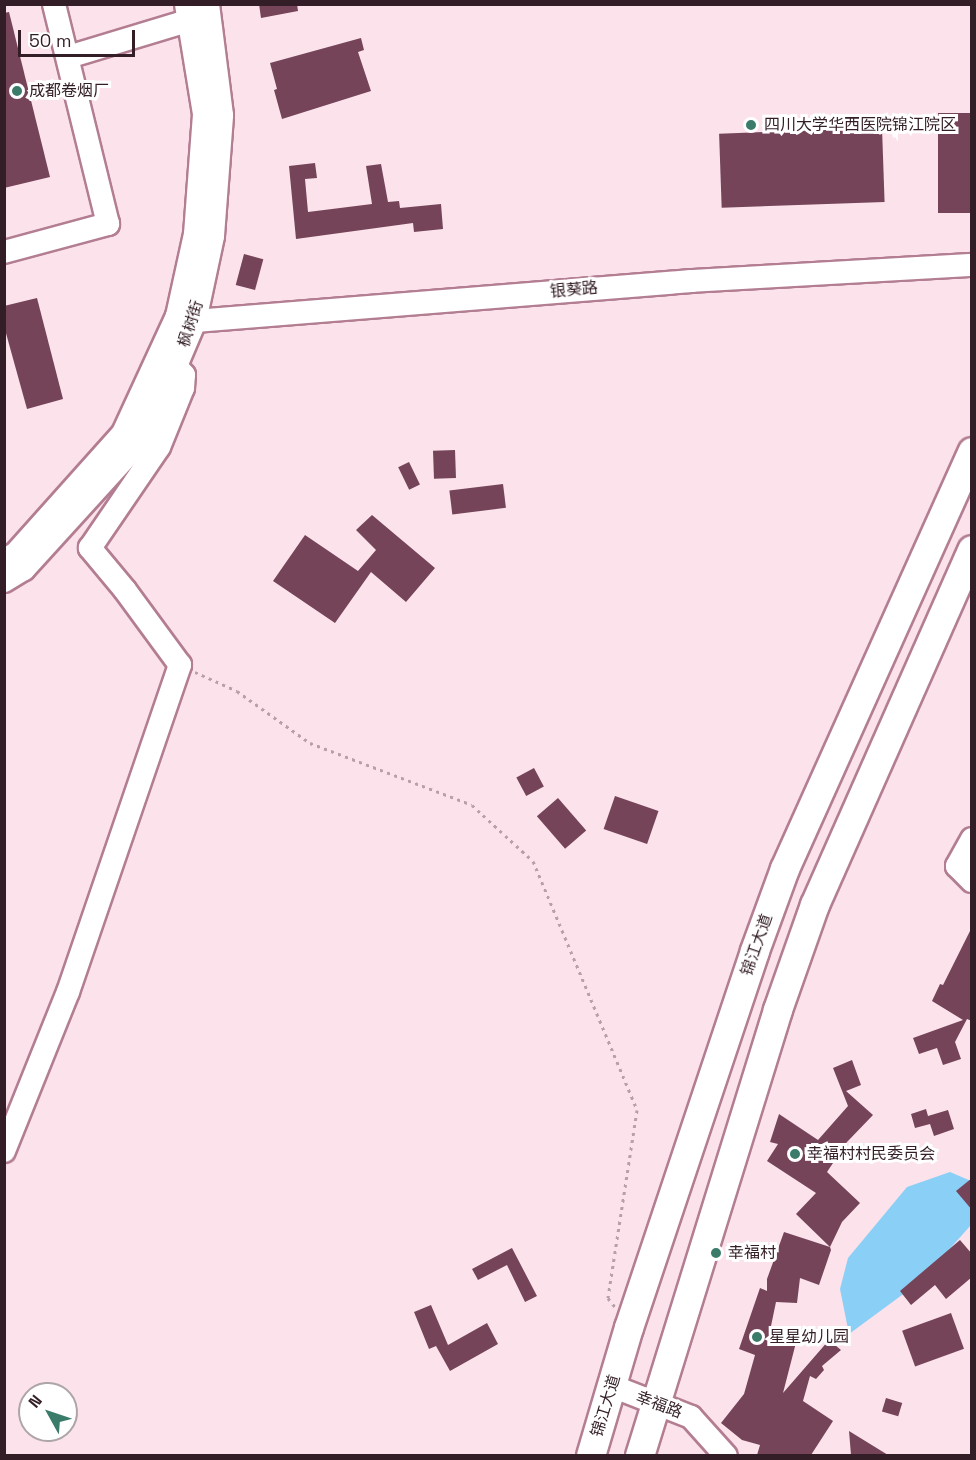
<!DOCTYPE html>
<html>
<head>
<meta charset="utf-8">
<style>
	body { margin:0 }
	#map { position:relative; width:976px; height:1460px; overflow:hidden; background:#fbe2eb; font-family:"Space Grotesk","Noto Sans SC",sans-serif }
	div>[style] { position:absolute }
	.water>* { inset:0; background:#8acff5 }
	.building>* { inset:0; background:#754459; transform-origin:0 0 }
	.path>* { height:3px; margin-top:-1.5px; transform-origin:0; background:repeating-linear-gradient(90deg,#b7a0a9 0 3px,transparent 0 7.5px) }
	.roads { filter:drop-shadow(2px 0 #b37d92) drop-shadow(-2px 0 #b37d92) drop-shadow(0 2px #b37d92) drop-shadow(0 -2px #b37d92) }
	.minor>* { height:22px; margin:-11px; padding:0 11px; transform-origin:11px; border-radius:11px; background:#fff }
	.major>* { height:28px; margin:-14px; padding:0 14px; transform-origin:14px; border-radius:14px; background:#fff }
	.dots>* { width:16px; height:16px; translate:-50% -50%; box-sizing:border-box; border:3px solid #fff; border-radius:50% }
	span { translate:-50% -50%; white-space:nowrap; text-align:center; line-height:1.15; -webkit-text-stroke:6px #fff; paint-order:stroke }
	.poi-label { font-size:16px; color:#331e27 }
	.left { translate:0 -50%; text-align:left }
	.street-label { font-size:16px; color:#331e27 }
	.frame { position:absolute; inset:0; border:6px solid #331e27; pointer-events:none }
	.north { position:absolute; left:18px; top:1382px; width:60px; height:60px; box-sizing:border-box; background:#fff; border:2px solid #ada5a9; border-radius:50%; rotate:310deg; font-size:16px; font-weight:700; line-height:24px; text-align:center; color:#331e27 }
	.north::after { content:''; display:block; margin:auto; width:21px; height:27px; background:#3b7b6a; clip-path:polygon(50% 0,100% 100%,50% 72%,0 100%) }
	.scale { position:absolute; left:18px; top:30px; width:117px; height:27px; box-sizing:border-box; border:3px solid #331e27; border-top:0; padding-left:8px; font-size:18px; line-height:21px; white-space:nowrap; color:#331e27; -webkit-text-stroke:4px #fff; paint-order:stroke }
</style>
</head>
<body>
<div id="map">
	<div class="water">
		<div style="clip-path:polygon(950px 1172px,971px 1181px,971px 1225px,921px 1281px,849px 1334px,840px 1289px,848px 1258px,907px 1187px)"></div>
	</div>
	<div class="building">
		<div style="clip-path:polygon(259px 4px,297px 4px,298px 11px,261px 18px)"></div>
		<div style="clip-path:polygon(9px 12px,50px 177px,4px 188px,4px 13px)"></div>
		<div style="clip-path:polygon(361px 38px,364px 50px,358px 52px,371px 91px,282px 119px,274px 90px,277px 89px,270px 63px)"></div>
		<div style="left:938px;top:113px;width:34px;height:100px"></div>
		<div style="left:882px;top:128px;width:74px;height:163px;rotate:88deg"></div>
		<div style="clip-path:polygon(315px 163px,317px 178px,305px 179px,308px 212px,372px 204px,366px 166px,381px 164px,388px 202px,399px 201px,400px 208px,441px 204px,443px 229px,414px 232px,413px 223px,296px 239px,289px 166px)"></div>
		<div style="left:244px;top:254px;width:20px;height:32px;rotate:15deg"></div>
		<div style="clip-path:polygon(37px 298px,63px 399px,27px 409px,4px 326px,4px 306px)"></div>
		<div style="left:455px;top:450px;width:28px;height:22px;rotate:88deg"></div>
		<div style="left:409px;top:462px;width:25px;height:12px;rotate:64deg"></div>
		<div style="left:503px;top:484px;width:24px;height:54px;rotate:83deg"></div>
		<div style="clip-path:polygon(372px 515px,435px 568px,406px 602px,371px 572px,335px 623px,273px 581px,305px 535px,358px 571px,376px 550px,356px 530px)"></div>
		<div style="left:534px;top:768px;width:21px;height:20px;rotate:62deg"></div>
		<div style="left:615px;top:796px;width:46px;height:35px;rotate:19deg"></div>
		<div style="left:558px;top:798px;width:43px;height:28px;rotate:49deg"></div>
		<div style="clip-path:polygon(972px 927px,972px 1021px,967px 1019px,955px 1042px,961px 1059px,943px 1065px,937px 1048px,919px 1054px,913px 1038px,963px 1020px,932px 1001px,940px 984px,943px 985px)"></div>
		<div style="clip-path:polygon(852px 1060px,861px 1085px,846px 1091px,873px 1115px,847px 1142px,827px 1172px,860px 1203px,842px 1222px,830px 1247px,796px 1214px,816px 1193px,767px 1161px,778px 1144px,770px 1142px,779px 1114px,818px 1140px,848px 1106px,833px 1068px)"></div>
		<div style="clip-path:polygon(926px 1109px,928px 1116px,948px 1110px,954px 1129px,934px 1136px,930px 1124px,915px 1128px,911px 1114px)"></div>
		<div style="clip-path:polygon(972px 1178px,972px 1210px,956px 1191px)"></div>
		<div style="clip-path:polygon(784px 1232px,830px 1247px,831px 1250px,819px 1285px,800px 1278px,797px 1303px,776px 1302px,771px 1326px,799px 1331px,783px 1393px,829px 1340px,841px 1350px,822px 1366px,824px 1370px,816px 1379px,810px 1376px,803px 1401px,833px 1421px,811px 1455px,757px 1455px,760px 1445px,742px 1440px,721px 1423px,744px 1394px,755px 1355px,739px 1349px,760px 1288px,767px 1291px,767px 1279px)"></div>
		<div style="clip-path:polygon(960px 1240px,972px 1254px,972px 1277px,946px 1299px,935px 1285px,911px 1305px,900px 1291px)"></div>
		<div style="clip-path:polygon(512px 1248px,537px 1296px,525px 1302px,507px 1265px,478px 1280px,472px 1269px)"></div>
		<div style="clip-path:polygon(431px 1305px,448px 1345px,487px 1323px,498px 1344px,450px 1371px,436px 1346px,429px 1349px,414px 1312px)"></div>
		<div style="left:951px;top:1313px;width:38px;height:52px;rotate:70deg"></div>
		<div style="left:886px;top:1398px;width:17px;height:14px;rotate:17deg"></div>
		<div style="clip-path:polygon(849px 1431px,888px 1455px,851px 1455px)"></div>
	</div>
	<div class="path">
		<div style="left:195px;top:672px;width:46px;rotate:24.3deg"></div>
		<div style="left:237px;top:691px;width:90px;rotate:35.5deg"></div>
		<div style="left:310px;top:743px;width:173px;rotate:20.9deg"></div>
		<div style="left:472px;top:805px;width:83px;rotate:42.6deg"></div>
		<div style="left:533px;top:861px;width:270px;rotate:67.3deg"></div>
		<div style="left:637px;top:1110px;width:190px;rotate:98.8deg"></div>
		<div style="left:608px;top:1298px;width:11px;rotate:52deg"></div>
	</div>
	<div class="roads">
		<div class="minor">
			<div style="left:68px;top:57px;width:142px;rotate:-16.8deg"></div>
			<div style="left:4px;top:252px;width:108px;rotate:-15.1deg"></div>
			<div style="left:108px;top:224px;width:227px;rotate:-103.8deg"></div>
			<div style="left:177px;top:316px;width:19px;rotate:16deg"></div>
			<div style="left:195px;top:321px;width:498px;rotate:-4.6deg"></div>
			<div style="left:691px;top:281px;width:281px;rotate:-3.3deg"></div>
			<div style="left:4px;top:560px;width:13px;rotate:-29deg"></div>
			<div style="left:15px;top:554px;width:162px;rotate:-48.2deg"></div>
			<div style="left:123px;top:433px;width:129px;rotate:-65.2deg"></div>
			<div style="left:177px;top:316px;width:84px;rotate:-77.6deg"></div>
			<div style="left:195px;top:234px;width:120px;rotate:-85.7deg"></div>
			<div style="left:204px;top:114px;width:111px;rotate:-99.3deg"></div>
			<div style="left:4px;top:581px;width:23px;rotate:-31deg"></div>
			<div style="left:24px;top:569px;width:166px;rotate:-47.7deg"></div>
			<div style="left:136px;top:446px;width:89px;rotate:-63.4deg"></div>
			<div style="left:176px;top:366px;width:49px;rotate:-67.1deg"></div>
			<div style="left:195px;top:321px;width:87px;rotate:-78deg"></div>
			<div style="left:213px;top:236px;width:121px;rotate:-85.7deg"></div>
			<div style="left:222px;top:115px;width:112px;rotate:-97.2deg"></div>
			<div style="left:972px;top:839px;width:31px;rotate:119deg"></div>
			<div style="left:957px;top:866px;width:21px;rotate:45deg"></div>
			<div style="left:4px;top:1151px;width:171px;rotate:-68.1deg"></div>
			<div style="left:68px;top:992px;width:346px;rotate:-71.1deg"></div>
			<div style="left:180px;top:665px;width:93px;rotate:-126.3deg"></div>
			<div style="left:125px;top:590px;width:55px;rotate:-129.8deg"></div>
			<div style="left:90px;top:548px;width:122px;rotate:-55.7deg"></div>
			<div style="left:159px;top:447px;width:64px;rotate:-67.9deg"></div>
			<div style="left:183px;top:388px;width:13px;rotate:-86deg"></div>
			<div style="left:184px;top:375px;width:12px;rotate:-132deg"></div>
			<div style="left:176px;top:366px;width:19px;rotate:-152deg"></div>
			<div style="left:612px;top:1386px;width:85px;rotate:21.4deg"></div>
			<div style="left:691px;top:1417px;width:52px;rotate:48.1deg"></div>
		</div>
		<div class="major">
			<div style="left:591px;top:1456px;width:134px;rotate:-73.5deg"></div>
			<div style="left:629px;top:1328px;width:397px;rotate:-71.5deg"></div>
			<div style="left:755px;top:951px;width:87px;rotate:-69.9deg"></div>
			<div style="left:785px;top:869px;width:457px;rotate:-65.8deg"></div>
			<div style="left:640px;top:1456px;width:467px;rotate:-72.8deg"></div>
			<div style="left:778px;top:1010px;width:111px;rotate:-70.6deg"></div>
			<div style="left:815px;top:905px;width:388px;rotate:-66.1deg"></div>
		</div>
	</div>
	<div class="dots">
		<div style="left:17px;top:91px;background:#3b7b6a"></div>
		<div style="left:751px;top:125px;background:#3b7b6a"></div>
		<div style="left:795px;top:1154px;background:#3b7b6a"></div>
		<div style="left:716px;top:1253px;background:#3b7b6a"></div>
		<div style="left:757px;top:1337px;background:#3b7b6a"></div>
	</div>
	<div class="poi-label">
		<span class="left" style="left:29px;top:91px">成都卷烟厂</span>
		<span class="left" style="left:764px;top:125px">四川大学华西医院锦江院区</span>
		<span class="left" style="left:807px;top:1154px">幸福村村民委员会</span>
		<span class="left" style="left:728px;top:1253px">幸福村</span>
		<span class="left" style="left:769px;top:1337px">星星幼儿园</span>
	</div>
	<div class="street-label">
		<span style="left:574px;top:290px;rotate:-5deg">银葵路</span>
		<span style="left:191px;top:324px;rotate:-72deg">枫树街</span>
		<span style="left:757px;top:945px;rotate:-71deg">锦江大道</span>
		<span style="left:659px;top:1405px;rotate:21deg">幸福路</span>
		<span style="left:606px;top:1406px;rotate:-73deg">锦江大道</span>
	</div>
	<div class="frame"></div>
	<div class="north">N</div>
	<div class="scale">50 m</div>
</div>
</body>
</html>
